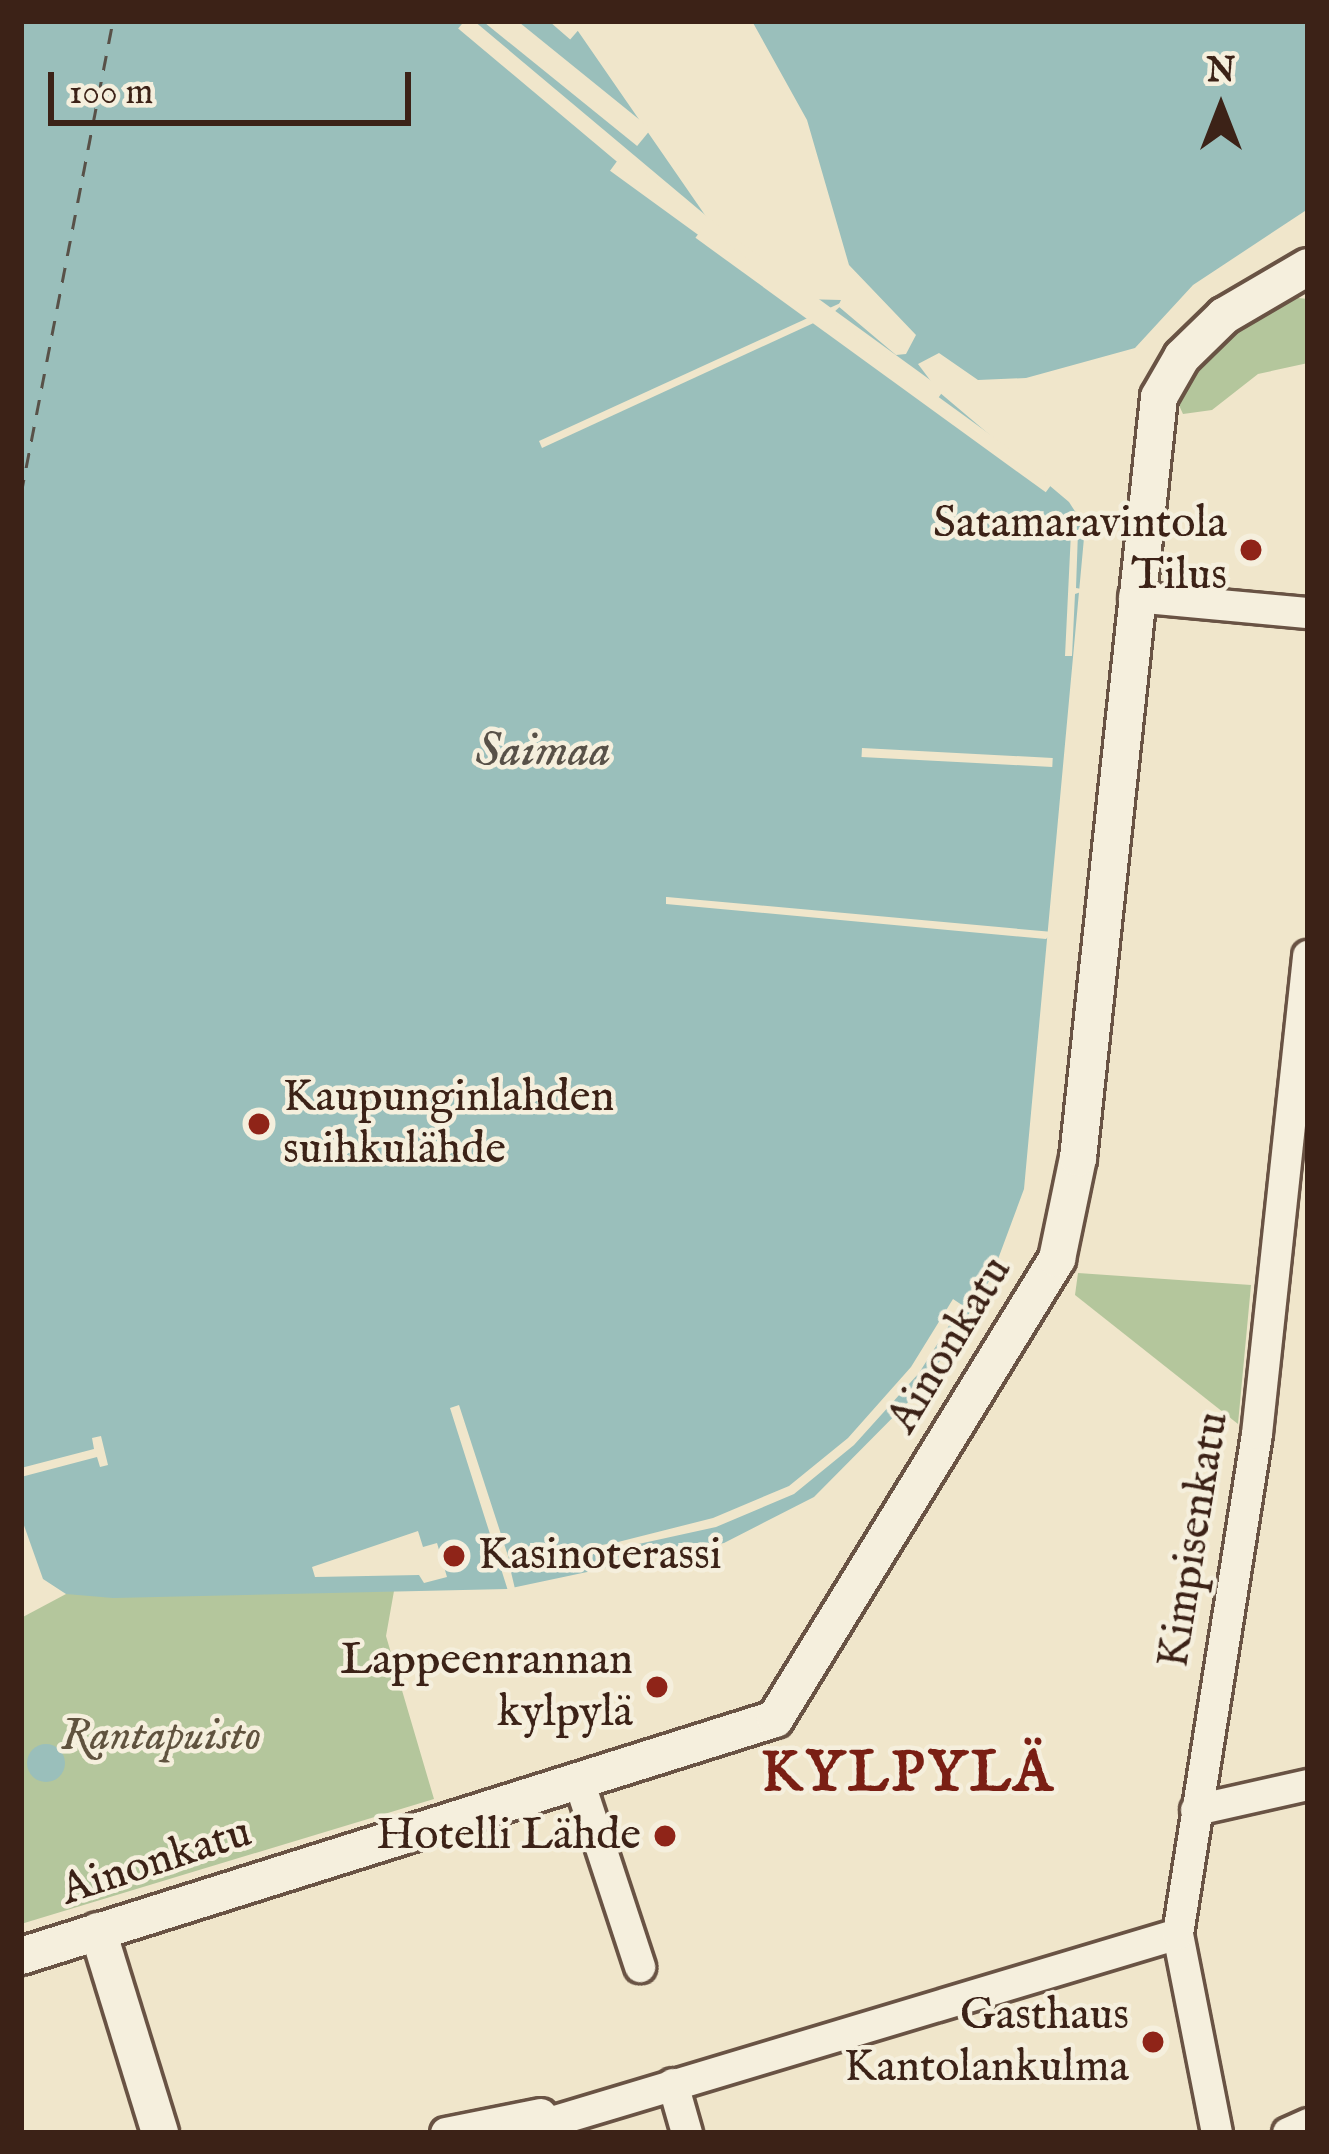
<!DOCTYPE html>
<html>
<head>
<meta charset="utf-8">
<style>
	body { margin:0 }
	#map { position:relative; width:1329px; height:2154px; overflow:hidden; background:#f0e6cb; font-family:"IM FELL English",serif }
	div>[style] { position:absolute }
	.green>* { inset:0; background:#b4c69c }
	.water>* { inset:0; background:#9abfbb }
	.round { border-radius:50% }
	.pier>* { inset:0; background:#f0e6cb; transform-origin:0 0 }
	.ferry>* { height:3px; margin-top:-1.5px; transform-origin:0; background:repeating-linear-gradient(90deg,#585148 0 15px,transparent 0 27px) }
	.roads { filter:drop-shadow(3px 0 #695344) drop-shadow(-3px 0 #695344) drop-shadow(0 3px #695344) drop-shadow(0 -3px #695344) }
	.minor>* { height:30px; margin:-15px; padding:0 15px; transform-origin:15px; border-radius:15px; background:#f5efdd }
	.tertiary>* { height:36px; margin:-18px; padding:0 18px; transform-origin:18px; border-radius:18px; background:#f5efdd }
	.dots>* { width:33px; height:33px; translate:-50% -50%; box-sizing:border-box; border:6px solid #f5efdd; border-radius:50% }
	span { translate:-50% -50%; white-space:nowrap; text-align:center; line-height:1.15; -webkit-text-stroke:9px #f5efdd; paint-order:stroke }
	.poi-label { font-size:45px; color:#3c2217 }
	.right { translate:-100% -50%; text-align:right }
	.left { translate:0 -50%; text-align:left }
	.street-label { font-size:45px; color:#3c2217 }
	.park-label { font-size:45px; color:#60533f; font-style:italic }
	.water-label { font-size:48px; color:#585148; font-style:italic }
	.district-label { font-size:57px; color:#7a1f14; font-weight:700; letter-spacing:3px }
	.frame { position:absolute; inset:0; border:24px solid #3c2217; pointer-events:none }
	.north { position:absolute; left:1161px; top:48px; width:120px; height:120px; -webkit-text-stroke:9px #f5efdd; paint-order:stroke; rotate:0deg; font-size:33px; font-weight:700; line-height:48px; text-align:center; color:#3c2217 }
	.north::after { content:''; display:block; margin:auto; width:42px; height:54px; background:#3c2217; clip-path:polygon(50% 0,100% 100%,50% 72%,0 100%) }
	.scale { position:absolute; left:48px; top:72px; width:363px; height:54px; box-sizing:border-box; border:6px solid #3c2217; border-top:0; padding-left:15px; font-size:36px; line-height:42px; white-space:nowrap; color:#3c2217; -webkit-text-stroke:9px #f5efdd; paint-order:stroke }
</style>
</head>
<body>
<div id="map">
	<div class="green">
		<div style="clip-path:polygon(1289px 297px,1308px 299px,1308px 363px,1258px 374px,1212px 410px,1183px 414px,1177px 401px,1212px 347px)"></div>
		<div style="clip-path:polygon(1078px 1273px,1251px 1285px,1238px 1424px,1075px 1295px)"></div>
		<div style="clip-path:polygon(394px 1591px,386px 1636px,434px 1799px,21px 1924px,21px 1618px,66px 1594px)"></div>
	</div>
	<div class="water">
		<div style="clip-path:polygon(21px 21px,571px 21px,725px 244px,802px 299px,841px 300px,838px 306px,896px 355px,906px 354px,916px 335px,849px 265px,807px 120px,752px 21px,1308px 21px,1308px 209px,1193px 285px,1135px 348px,1026px 378px,978px 380px,939px 353px,918px 364px,939px 392px,1069px 502px,1085px 527px,1024px 1189px,991px 1278px,925px 1385px,814px 1497px,724px 1543px,507px 1589px,113px 1598px,66px 1594px,43px 1579px,21px 1517px)"></div>
		<div class="round" style="left:27px;top:1744px;width:38px;height:38px"></div>
	</div>
	<div class="pier">
		<div style="left:582px;top:26px;width:18px;height:342px;rotate:131deg"></div>
		<div style="left:651px;top:129px;width:22px;height:337px;rotate:129deg"></div>
		<div style="left:722px;top:229px;width:16px;height:331px;rotate:130deg"></div>
		<div style="clip-path:polygon(847px 300px,831px 315px,542px 448px,539px 441px)"></div>
		<div style="left:944px;top:390px;width:19px;height:399px;rotate:126deg"></div>
		<div style="left:1054px;top:481px;width:14px;height:433px;rotate:126deg"></div>
		<div style="clip-path:polygon(1071px 532px,1078px 532px,1076px 588px,1087px 590px,1075px 594px,1072px 656px,1065px 656px)"></div>
		<div style="left:862px;top:748px;width:191px;height:9px;rotate:3deg"></div>
		<div style="clip-path:polygon(666px 897px,667px 897px,1053px 932px,1046px 939px,666px 904px)"></div>
		<div style="clip-path:polygon(953px 1299px,962px 1305px,919px 1373px,854px 1445px,794px 1494px,716px 1527px,511px 1572px,516px 1593px,509px 1594px,450px 1408px,459px 1405px,510px 1562px,618px 1542px,713px 1518px,789px 1486px,848px 1438px,911px 1367px)"></div>
		<div style="clip-path:polygon(101px 1436px,108px 1465px,100px 1467px,97px 1457px,21px 1477px,21px 1468px,94px 1449px,92px 1438px)"></div>
		<div style="clip-path:polygon(418px 1531px,423px 1547px,437px 1543px,447px 1577px,424px 1583px,419px 1575px,315px 1577px,312px 1567px)"></div>
	</div>
	<div class="ferry">
		<div style="left:21px;top:494px;width:482px;rotate:-79deg"></div>
	</div>
	<div class="roads">
		<div class="minor">
			<div style="left:1134px;top:597px;width:175px;rotate:5.3deg"></div>
			<div style="left:579px;top:1781px;width:196px;rotate:71.8deg"></div>
			<div style="left:1196px;top:1810px;width:115px;rotate:-12.6deg"></div>
			<div style="left:673px;top:2084px;width:51px;rotate:74.1deg"></div>
			<div style="left:446px;top:2133px;width:97px;rotate:-11.3deg"></div>
			<div style="left:515px;top:2133px;width:692px;rotate:-16.71deg"></div>
			<div style="left:1217px;top:2133px;width:203px;rotate:-101.1deg"></div>
			<div style="left:1178px;top:1934px;width:506px;rotate:-81.02deg"></div>
			<div style="left:1257px;top:1434px;width:481px;rotate:-83.9deg"></div>
			<div style="left:1288px;top:2133px;width:22px;rotate:-24deg"></div>
		</div>
		<div class="tertiary">
			<div style="left:98px;top:1931px;width:211px;rotate:72.9deg"></div>
			<div style="left:21px;top:1956px;width:790px;rotate:-17.45deg"></div>
			<div style="left:775px;top:1719px;width:540px;rotate:-58.49deg"></div>
			<div style="left:1057px;top:1259px;width:103px;rotate:-78.3deg"></div>
			<div style="left:1078px;top:1158px;width:765px;rotate:-83.92deg"></div>
			<div style="left:1159px;top:397px;width:46px;rotate:-60.1deg"></div>
			<div style="left:1182px;top:357px;width:59px;rotate:-44.3deg"></div>
			<div style="left:1224px;top:316px;width:97px;rotate:-30.3deg"></div>
		</div>
	</div>
	<div class="dots">
		<div style="left:1251px;top:550px;background:#8f2418"></div>
		<div style="left:259px;top:1124px;background:#8f2418"></div>
		<div style="left:454px;top:1556px;background:#8f2418"></div>
		<div style="left:657px;top:1687px;background:#8f2418"></div>
		<div style="left:665px;top:1836px;background:#8f2418"></div>
		<div style="left:1153px;top:2042px;background:#8f2418"></div>
	</div>
	<div class="poi-label">
		<span class="right" style="left:1227px;top:550px">Satamaravintola<br>Tilus</span>
		<span class="left" style="left:283px;top:1124px">Kaupunginlahden<br>suihkulähde</span>
		<span class="left" style="left:478px;top:1556px">Kasinoterassi</span>
		<span class="right" style="left:633px;top:1687px">Lappeenrannan<br>kylpylä</span>
		<span class="right" style="left:641px;top:1836px">Hotelli Lähde</span>
		<span class="right" style="left:1129px;top:2042px">Gasthaus<br>Kantolankulma</span>
	</div>
	<div class="street-label">
		<span style="left:950px;top:1345px;rotate:-59deg">Ainonkatu</span>
		<span style="left:1194px;top:1540px;rotate:-81deg">Kimpisenkatu</span>
		<span style="left:156px;top:1862px;rotate:-18deg">Ainonkatu</span>
	</div>
	<div class="park-label">
		<span style="left:161px;top:1737px">Rantapuisto</span>
	</div>
	<div class="water-label">
		<span style="left:543px;top:753px">Saimaa</span>
	</div>
	<div class="district-label">
		<span style="left:908px;top:1775px">KYLPYLÄ</span>
	</div>
	<div class="frame"></div>
	<div class="north">N</div>
	<div class="scale">100 m</div>
</div>
</body>
</html>
